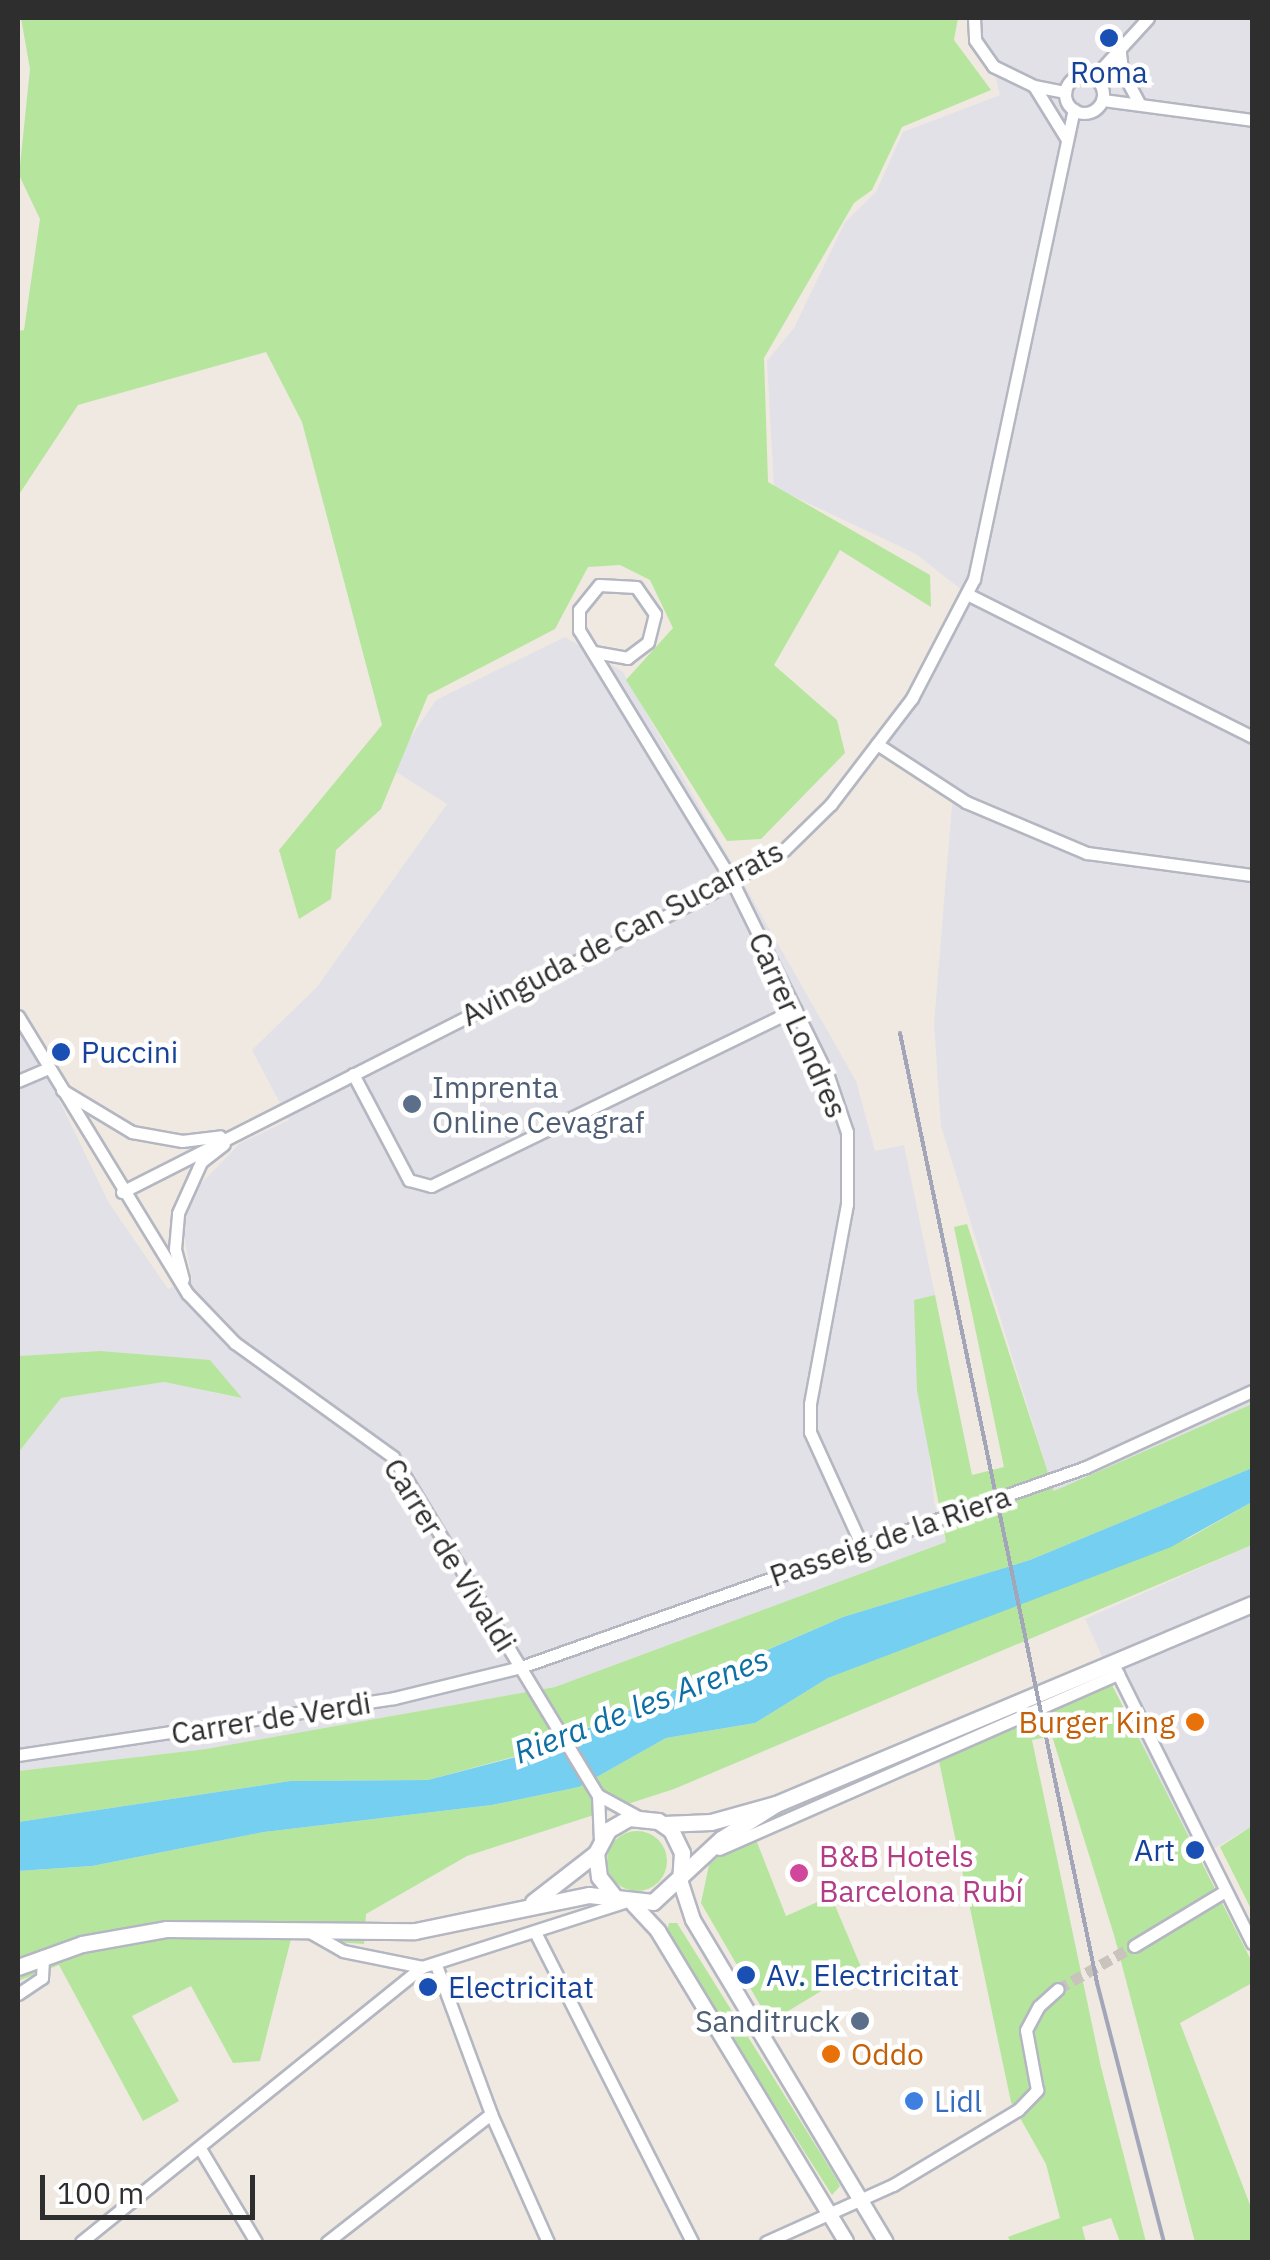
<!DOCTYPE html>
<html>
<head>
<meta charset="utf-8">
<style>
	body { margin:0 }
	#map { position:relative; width:1270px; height:2260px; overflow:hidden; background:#efe9e1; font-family:"IBM Plex Sans",sans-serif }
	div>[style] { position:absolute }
	.industrial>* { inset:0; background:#e3e1e8 }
	.green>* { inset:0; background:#b6e59e }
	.round { border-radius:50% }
	.water>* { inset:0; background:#75cff0 }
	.minor-tunnel>* { height:11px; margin-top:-5.5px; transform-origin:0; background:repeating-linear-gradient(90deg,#c8c4bd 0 11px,transparent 0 16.5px) }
	.roads { filter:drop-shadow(2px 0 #b4b7c1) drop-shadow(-2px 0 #b4b7c1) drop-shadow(0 2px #b4b7c1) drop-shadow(0 -2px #b4b7c1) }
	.minor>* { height:11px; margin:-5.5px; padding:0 5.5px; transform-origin:5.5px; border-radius:5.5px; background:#fff }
	.minor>.ring { margin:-5.5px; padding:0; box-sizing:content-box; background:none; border:11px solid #fff; border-radius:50% }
	.tertiary>* { height:14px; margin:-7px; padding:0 7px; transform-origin:7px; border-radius:7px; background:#fff }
	.secondary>* { height:15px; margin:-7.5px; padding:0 7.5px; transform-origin:7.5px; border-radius:7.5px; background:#fff }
	.rail>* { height:4px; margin:-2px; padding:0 2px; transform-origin:2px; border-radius:2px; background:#a3a6b8 }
	.dots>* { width:28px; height:28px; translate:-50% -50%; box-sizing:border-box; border:5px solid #fff; border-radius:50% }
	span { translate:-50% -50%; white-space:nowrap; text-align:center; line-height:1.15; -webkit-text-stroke:9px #fff; paint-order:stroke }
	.transit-label { font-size:30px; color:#164399 }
	.left { translate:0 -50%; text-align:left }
	.right { translate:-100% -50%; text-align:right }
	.street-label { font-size:30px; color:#2e2e2e }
	.service-label { font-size:30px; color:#4e5e75 }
	.food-label { font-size:30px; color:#c56008 }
	.hotel-label { font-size:30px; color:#b23c85 }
	.shop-label { font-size:30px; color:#366cbe }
	.water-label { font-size:32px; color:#0d6fa3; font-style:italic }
	.frame { position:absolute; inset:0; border:20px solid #2e2e2e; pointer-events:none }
	.scale { position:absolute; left:40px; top:2175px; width:215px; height:45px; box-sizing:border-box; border:5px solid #2e2e2e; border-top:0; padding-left:12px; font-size:30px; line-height:35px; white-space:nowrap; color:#2e2e2e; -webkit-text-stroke:8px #fff; paint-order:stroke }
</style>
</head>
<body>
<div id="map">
	<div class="industrial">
		<div style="clip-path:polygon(974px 18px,1252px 18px,1252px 1404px,1054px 1492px,941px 1126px,934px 1024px,953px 794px,877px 744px,912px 698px,968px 595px,916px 554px,774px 487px,767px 361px,794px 328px,845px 222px,876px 192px,903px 132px,1000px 95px,993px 66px,975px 40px)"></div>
		<div style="clip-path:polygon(565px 637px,623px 672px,856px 1081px,875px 1151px,904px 1145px,935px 1295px,914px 1300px,934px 1502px,946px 1542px,555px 1687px,206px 1749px,18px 1771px,18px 1453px,61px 1398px,164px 1382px,240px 1398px,100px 1351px,18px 1356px,18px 1016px,109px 1203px,168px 1289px,192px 1279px,183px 1230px,194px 1191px,239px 1144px,289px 1120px,252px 1050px,317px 987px,447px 804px,390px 768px,436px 700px)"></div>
		<div style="clip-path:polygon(1252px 1545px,1252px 1826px,1195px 1860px,1085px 1619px)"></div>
	</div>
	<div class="green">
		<div style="clip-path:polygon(21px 18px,958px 18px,954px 40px,991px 90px,902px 127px,872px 190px,854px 203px,764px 358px,768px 482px,930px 575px,931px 607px,840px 550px,774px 665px,837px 720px,845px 753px,761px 839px,727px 841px,626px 680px,673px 628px,650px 580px,620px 565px,588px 567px,555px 629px,428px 695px,381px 809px,336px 850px,331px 899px,299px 919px,279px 850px,382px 725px,302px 422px,266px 352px,78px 405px,18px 496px,18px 331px,24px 330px,40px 219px,19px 175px,30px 69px)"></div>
		<div style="clip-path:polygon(967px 1224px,1054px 1491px,1252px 1404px,1252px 1468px,1030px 1560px,843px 1617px,531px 1752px,428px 1780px,290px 1781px,18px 1822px,18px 1771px,206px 1749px,555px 1687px,946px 1542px,917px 1390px,914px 1300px,935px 1295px,972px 1475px,1004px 1467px,954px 1227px)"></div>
		<div style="clip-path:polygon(100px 1351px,210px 1360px,242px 1398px,164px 1382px,61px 1398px,18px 1453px,18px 1356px)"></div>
		<div style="clip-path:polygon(1252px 1502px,1252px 1545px,674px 1789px,467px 1856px,366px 1914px,364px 1944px,291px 1939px,260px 2061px,233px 2063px,191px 1986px,132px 2016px,179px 2101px,143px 2121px,59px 1965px,18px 1981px,18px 1871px,92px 1866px,264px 1832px,492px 1805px,579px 1787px,666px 1738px,755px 1723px,828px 1678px,1189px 1538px)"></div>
		<div style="clip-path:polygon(1107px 1675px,1252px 1962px,1252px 1983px,1180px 2023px,1252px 2210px,1250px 2242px,1195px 2242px,1114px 1935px,1052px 1736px,1032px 1740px,1101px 2067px,1146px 2242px,1120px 2242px,1111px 2218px,1082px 2227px,1086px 2242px,1011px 2242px,1008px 2237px,1060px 2218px,1046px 2164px,1011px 2102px,936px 1747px)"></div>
		<div style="clip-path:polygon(1252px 1826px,1252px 1911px,1220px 1847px)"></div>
		<div style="clip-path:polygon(751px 1827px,786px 1916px,831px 1896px,861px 1967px,770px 2022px,701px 1903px,709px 1865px)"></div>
		<div class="round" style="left:607px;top:1831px;width:60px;height:60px"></div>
		<div style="clip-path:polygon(669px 1923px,677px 1923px,836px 2178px,840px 2186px,832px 2195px,666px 1934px)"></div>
	</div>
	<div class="water">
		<div style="clip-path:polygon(1252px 1468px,1252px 1502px,1171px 1547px,828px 1678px,755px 1723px,666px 1738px,579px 1787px,492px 1805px,264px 1832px,92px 1866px,18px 1871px,18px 1822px,290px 1781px,428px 1780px,531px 1753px,843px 1617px,1030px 1560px)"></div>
	</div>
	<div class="minor-tunnel">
		<div style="left:1058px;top:1989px;width:87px;rotate:-29.5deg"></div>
	</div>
	<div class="roads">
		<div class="minor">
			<div style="left:974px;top:18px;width:22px;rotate:87deg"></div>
			<div style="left:975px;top:40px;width:32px;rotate:55deg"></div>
			<div style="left:993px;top:66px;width:46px;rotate:26deg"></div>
			<div style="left:1034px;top:86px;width:32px;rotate:11deg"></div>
			<div style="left:1119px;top:45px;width:26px;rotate:83deg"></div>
			<div style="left:1122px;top:71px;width:38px;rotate:62deg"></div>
			<div class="ring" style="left:1065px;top:75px;width:27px;height:27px"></div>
			<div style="left:1094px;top:77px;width:80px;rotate:-47.5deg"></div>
			<div style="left:1034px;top:86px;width:61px;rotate:58.4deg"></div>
			<div style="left:1103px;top:100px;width:150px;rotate:7.6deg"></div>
			<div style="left:969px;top:595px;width:317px;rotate:26.6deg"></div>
			<div style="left:594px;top:652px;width:34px;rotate:10deg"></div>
			<div style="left:627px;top:658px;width:26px;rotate:-37deg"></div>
			<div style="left:648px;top:642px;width:29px;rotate:-76deg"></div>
			<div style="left:655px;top:614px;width:33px;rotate:-125deg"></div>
			<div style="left:636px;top:587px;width:37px;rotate:-177deg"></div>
			<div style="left:599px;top:585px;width:32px;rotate:129deg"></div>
			<div style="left:579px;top:610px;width:20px;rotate:90deg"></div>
			<div style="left:579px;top:630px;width:294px;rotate:58.6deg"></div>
			<div style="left:732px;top:881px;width:217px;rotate:63.8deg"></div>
			<div style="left:828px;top:1076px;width:59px;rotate:71.3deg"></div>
			<div style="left:847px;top:1132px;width:72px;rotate:90deg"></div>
			<div style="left:847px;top:1204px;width:203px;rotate:100.5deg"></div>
			<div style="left:810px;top:1404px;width:28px;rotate:90deg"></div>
			<div style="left:810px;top:1432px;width:125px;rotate:65.5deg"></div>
			<div style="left:877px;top:744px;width:106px;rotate:33.1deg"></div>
			<div style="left:966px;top:802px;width:131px;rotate:22.9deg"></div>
			<div style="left:1087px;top:853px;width:166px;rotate:7.6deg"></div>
			<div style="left:18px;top:1016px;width:326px;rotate:58.6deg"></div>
			<div style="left:188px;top:1294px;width:68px;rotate:46.2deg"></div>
			<div style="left:235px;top:1343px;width:195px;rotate:35.8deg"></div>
			<div style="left:393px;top:1457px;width:395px;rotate:58.8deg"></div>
			<div style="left:598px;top:1795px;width:46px;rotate:28.8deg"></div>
			<div style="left:353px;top:1074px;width:120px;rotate:62.2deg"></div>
			<div style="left:409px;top:1180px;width:23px;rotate:15deg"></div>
			<div style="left:431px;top:1186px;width:405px;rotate:-25.9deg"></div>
			<div style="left:18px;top:1081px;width:30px;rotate:-23deg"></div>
			<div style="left:62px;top:1090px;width:82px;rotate:31deg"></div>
			<div style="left:132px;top:1132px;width:51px;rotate:10.2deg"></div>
			<div style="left:182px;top:1141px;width:38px;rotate:-7deg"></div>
			<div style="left:122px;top:1192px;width:661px;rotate:-26.91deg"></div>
			<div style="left:711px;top:893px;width:85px;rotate:-30.5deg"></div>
			<div style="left:784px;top:850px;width:66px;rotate:-44.4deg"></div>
			<div style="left:831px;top:804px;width:133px;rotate:-52.6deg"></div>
			<div style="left:912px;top:698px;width:134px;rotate:-62.5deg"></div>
			<div style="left:974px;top:579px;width:480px;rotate:-78deg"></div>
			<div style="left:183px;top:1279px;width:31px;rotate:-105deg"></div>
			<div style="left:175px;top:1249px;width:36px;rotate:-85deg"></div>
			<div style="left:178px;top:1213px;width:56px;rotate:-65.7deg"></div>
			<div style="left:201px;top:1162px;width:29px;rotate:-38deg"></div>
			<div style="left:1116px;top:1670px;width:305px;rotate:63.5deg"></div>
			<div style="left:18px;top:1755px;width:380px;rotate:-8.6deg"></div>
			<div style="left:394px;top:1698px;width:131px;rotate:-13.7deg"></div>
			<div style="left:521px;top:1667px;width:599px;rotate:-19.49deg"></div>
			<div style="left:1086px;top:1467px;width:183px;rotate:-24.6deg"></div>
			<div style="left:598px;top:1795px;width:46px;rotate:87.5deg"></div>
			<div style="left:719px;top:1849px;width:436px;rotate:-23.7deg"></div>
			<div style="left:308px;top:1931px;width:40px;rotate:29.7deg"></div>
			<div style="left:343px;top:1951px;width:81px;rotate:11.4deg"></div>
			<div style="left:536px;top:1934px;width:345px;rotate:63.1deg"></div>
			<div style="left:1134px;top:1946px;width:103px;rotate:-31.1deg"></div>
			<div style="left:436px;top:1965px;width:159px;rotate:69.7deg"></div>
			<div style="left:491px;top:2114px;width:140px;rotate:66deg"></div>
			<div style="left:18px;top:1994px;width:29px;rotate:-34deg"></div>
			<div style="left:42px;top:1978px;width:22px;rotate:-87deg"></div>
			<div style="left:201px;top:2150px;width:107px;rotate:59.1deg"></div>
			<div style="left:81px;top:2242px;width:438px;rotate:-38.9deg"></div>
			<div style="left:422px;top:1967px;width:213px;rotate:-17.8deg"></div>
			<div style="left:327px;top:2242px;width:208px;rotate:-38deg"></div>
			<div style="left:766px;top:2242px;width:139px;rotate:-24.2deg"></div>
			<div style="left:893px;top:2185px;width:146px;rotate:-31deg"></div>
			<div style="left:1018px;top:2110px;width:28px;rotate:-46deg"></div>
			<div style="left:1037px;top:2090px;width:61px;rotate:-100.4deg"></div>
			<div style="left:1026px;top:2030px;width:27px;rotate:-62deg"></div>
			<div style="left:1039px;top:2006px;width:25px;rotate:-42deg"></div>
		</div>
		<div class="tertiary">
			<div style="left:680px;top:1880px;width:42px;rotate:72deg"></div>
			<div style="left:693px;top:1920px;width:375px;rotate:59.1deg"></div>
			<div style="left:633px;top:1904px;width:37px;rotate:47deg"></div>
			<div style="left:658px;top:1931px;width:363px;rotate:58.8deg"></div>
		</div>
		<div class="secondary">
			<div style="left:664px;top:1824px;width:47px;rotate:-2.4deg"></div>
			<div style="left:711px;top:1822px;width:67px;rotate:-15.5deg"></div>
			<div style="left:776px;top:1804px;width:516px;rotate:-22.79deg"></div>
			<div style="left:614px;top:1896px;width:24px;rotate:-128deg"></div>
			<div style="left:599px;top:1877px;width:24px;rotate:-97deg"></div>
			<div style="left:596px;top:1853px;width:26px;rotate:-62deg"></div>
			<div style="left:608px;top:1830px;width:24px;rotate:-30deg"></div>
			<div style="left:629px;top:1818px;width:29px;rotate:6deg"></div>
			<div style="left:658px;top:1821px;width:16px;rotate:35deg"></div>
			<div style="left:671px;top:1830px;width:25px;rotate:64deg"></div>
			<div style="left:682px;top:1853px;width:27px;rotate:94deg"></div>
			<div style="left:533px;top:1902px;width:80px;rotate:-37.9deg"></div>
			<div style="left:18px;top:1967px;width:68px;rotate:-19.8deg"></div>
			<div style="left:82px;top:1944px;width:85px;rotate:-10.1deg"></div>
			<div style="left:166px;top:1929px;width:249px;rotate:0.5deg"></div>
			<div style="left:415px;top:1931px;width:178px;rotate:-11.7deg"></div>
			<div style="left:589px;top:1895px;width:64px;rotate:6.2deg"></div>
			<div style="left:653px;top:1902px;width:93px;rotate:-42.8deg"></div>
			<div style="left:721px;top:1839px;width:65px;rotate:-32.5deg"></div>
		</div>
	</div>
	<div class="rail">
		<div style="left:900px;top:1033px;width:970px;rotate:78.28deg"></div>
		<div style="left:1097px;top:1983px;width:268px;rotate:75.5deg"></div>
	</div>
	<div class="dots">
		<div style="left:1109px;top:38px;background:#1a4fb4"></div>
		<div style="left:61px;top:1052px;background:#1a4fb4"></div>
		<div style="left:412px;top:1104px;background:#5c6f8a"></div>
		<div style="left:1195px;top:1722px;background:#e8710a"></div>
		<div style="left:1195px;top:1850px;background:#1a4fb4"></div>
		<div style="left:799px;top:1873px;background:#d1479c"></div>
		<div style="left:746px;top:1975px;background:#1a4fb4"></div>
		<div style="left:428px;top:1987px;background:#1a4fb4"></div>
		<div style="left:860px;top:2021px;background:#5c6f8a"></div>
		<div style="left:831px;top:2054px;background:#e8710a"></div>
		<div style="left:914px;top:2101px;background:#3f7fe0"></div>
	</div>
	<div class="transit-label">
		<span style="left:1109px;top:72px">Roma</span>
		<span class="left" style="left:81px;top:1052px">Puccini</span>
		<span class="right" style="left:1175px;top:1850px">Art</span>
		<span class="left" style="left:766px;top:1975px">Av. Electricitat</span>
		<span class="left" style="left:448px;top:1987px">Electricitat</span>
	</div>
	<div class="street-label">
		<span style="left:622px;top:933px;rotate:-28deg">Avinguda de Can Sucarrats</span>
		<span style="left:798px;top:1025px;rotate:66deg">Carrer Londres</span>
		<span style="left:890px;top:1536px;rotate:-19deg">Passeig de la Riera</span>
		<span style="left:450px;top:1555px;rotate:58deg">Carrer de Vivaldi</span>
		<span style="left:271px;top:1718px;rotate:-9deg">Carrer de Verdi</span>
	</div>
	<div class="service-label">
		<span class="left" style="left:432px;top:1104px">Imprenta<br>Online Cevagraf</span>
		<span class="right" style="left:840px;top:2021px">Sanditruck</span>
	</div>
	<div class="food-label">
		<span class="right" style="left:1175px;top:1722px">Burger King</span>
		<span class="left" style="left:851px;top:2054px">Oddo</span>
	</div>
	<div class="hotel-label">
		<span class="left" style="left:819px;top:1873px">B&amp;B Hotels<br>Barcelona Rubí</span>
	</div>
	<div class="shop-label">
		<span class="left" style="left:934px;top:2101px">Lidl</span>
	</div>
	<div class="water-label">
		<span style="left:641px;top:1705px;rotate:-21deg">Riera de les Arenes</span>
	</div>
	<div class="frame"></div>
	<div class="scale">100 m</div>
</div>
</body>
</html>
